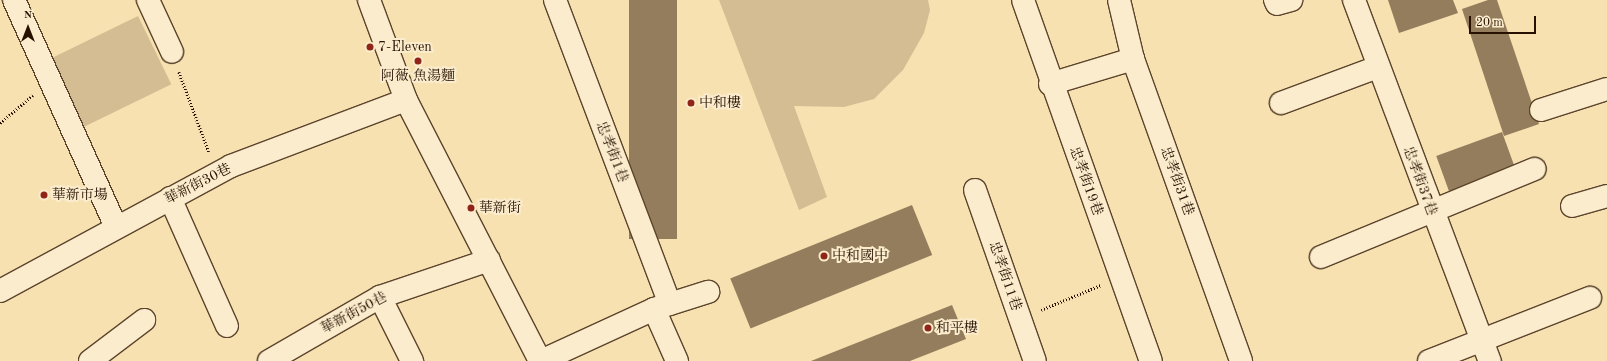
<!DOCTYPE html>
<html>
<head>
<meta charset="utf-8">
<style>
	body { margin:0 }
	#map { position:relative; width:1607px; height:361px; overflow:hidden; background:#f7e1b1; font-family:"Old Standard TT","Noto Serif TC",serif }
	div>[style] { position:absolute }
	.green>* { inset:0; background:#d4bd93; transform-origin:0 0 }
	.building>* { inset:0; background:#947d5c; transform-origin:0 0 }
	.path>* { height:2.5px; margin-top:-1.25px; transform-origin:0; background:repeating-linear-gradient(90deg,#281000 0 1px,transparent 0 3px) }
	.roads { filter:drop-shadow(1px 0 #5c442c) drop-shadow(-1px 0 #5c442c) drop-shadow(0 1px #5c442c) drop-shadow(0 -1px #5c442c) }
	.minor>* { height:22px; margin:-11px; padding:0 11px; transform-origin:11px; border-radius:11px; background:#faeccc }
	.dots>* { width:11px; height:11px; translate:-50% -50%; box-sizing:border-box; border:2px solid #faeccc; border-radius:50% }
	span { translate:-50% -50%; white-space:nowrap; text-align:center; line-height:1.15; -webkit-text-stroke:4px #faeccc; paint-order:stroke }
	.poi-label { font-size:14px; color:#281000 }
	.left { translate:0 -50%; text-align:left }
	.street-label { font-size:14px; color:#281000 }
	.north { position:absolute; left:8px; top:8px; width:40px; height:40px; -webkit-text-stroke:3px #faeccc; paint-order:stroke; rotate:0deg; font-size:11px; font-weight:700; line-height:16px; text-align:center; color:#281000 }
	.north::after { content:''; display:block; margin:auto; width:14px; height:18px; background:#281000; clip-path:polygon(50% 0,100% 100%,50% 72%,0 100%) }
	.scale { position:absolute; left:1469px; top:16px; width:67px; height:18px; box-sizing:border-box; border:2px solid #281000; border-top:0; padding-left:5px; font-size:12px; line-height:14px; white-space:nowrap; color:#281000; -webkit-text-stroke:3px #faeccc; paint-order:stroke }
</style>
</head>
<body>
<div id="map">
	<div class="green">
		<div style="clip-path:polygon(719px 0,928px 0,930px 10px,924px 33px,903px 70px,874px 99px,844px 107px,794px 106px,827px 197px,799px 210px)"></div>
		<div style="left:138px;top:16px;width:76px;height:97px;rotate:64deg"></div>
	</div>
	<div class="building">
		<div style="left:629px;top:0;width:48px;height:239px"></div>
		<div style="clip-path:polygon(1388px 0,1453px 0,1458px 13px,1399px 33px)"></div>
		<div style="clip-path:polygon(1488px 0,1497px 0,1539px 124px,1504px 136px,1462px 9px)"></div>
		<div style="left:1502px;top:132px;width:38px;height:70px;rotate:70deg"></div>
		<div style="left:912px;top:205px;width:54px;height:196px;rotate:68deg"></div>
		<div style="clip-path:polygon(952px 305px,966px 339px,910px 361px,811px 361px)"></div>
	</div>
	<div class="path">
		<div style="left:179px;top:72px;width:85px;rotate:69.4deg"></div>
		<div style="left:0;top:123px;width:43px;rotate:-40.3deg"></div>
		<div style="left:1041px;top:310px;width:65px;rotate:-22.6deg"></div>
	</div>
	<div class="roads">
		<div class="minor">
			<div style="left:14px;top:0;width:249px;rotate:65.8deg"></div>
			<div style="left:148px;top:0;width:57px;rotate:65.2deg"></div>
			<div style="left:369px;top:0;width:107px;rotate:69.7deg"></div>
			<div style="left:406px;top:100px;width:293px;rotate:62.8deg"></div>
			<div style="left:555px;top:0;width:325px;rotate:69.3deg"></div>
			<div style="left:1023px;top:0;width:383px;rotate:70.5deg"></div>
			<div style="left:1119px;top:0;width:61px;rotate:76.7deg"></div>
			<div style="left:1133px;top:59px;width:321px;rotate:70.3deg"></div>
			<div style="left:1275px;top:0;width:4px;rotate:63deg"></div>
			<div style="left:1277px;top:4px;width:15px;rotate:-16deg"></div>
			<div style="left:1354px;top:0;width:386px;rotate:69.4deg"></div>
			<div style="left:1050px;top:84px;width:87px;rotate:-16.8deg"></div>
			<div style="left:1281px;top:103px;width:103px;rotate:-20.4deg"></div>
			<div style="left:1541px;top:110px;width:69px;rotate:-17.7deg"></div>
			<div style="left:975px;top:190px;width:181px;rotate:70.7deg"></div>
			<div style="left:170px;top:198px;width:140px;rotate:66deg"></div>
			<div style="left:1572px;top:206px;width:36px;rotate:-16deg"></div>
			<div style="left:1321px;top:257px;width:231px;rotate:-22.4deg"></div>
			<div style="left:0;top:291px;width:263px;rotate:-28.4deg"></div>
			<div style="left:231px;top:166px;width:187px;rotate:-20.7deg"></div>
			<div style="left:380px;top:297px;width:72px;rotate:63.4deg"></div>
			<div style="left:654px;top:309px;width:57px;rotate:66.1deg"></div>
			<div style="left:90px;top:361px;width:68px;rotate:-37.2deg"></div>
			<div style="left:269px;top:361px;width:128px;rotate:-30deg"></div>
			<div style="left:380px;top:297px;width:115px;rotate:-18.7deg"></div>
			<div style="left:541px;top:361px;width:124px;rotate:-24.7deg"></div>
			<div style="left:654px;top:309px;width:57px;rotate:-17.5deg"></div>
			<div style="left:1429px;top:361px;width:173px;rotate:-21.4deg"></div>
		</div>
	</div>
	<div class="dots">
		<div style="left:370px;top:47px;background:#8f2418"></div>
		<div style="left:418px;top:61px;background:#8f2418"></div>
		<div style="left:691px;top:103px;background:#8f2418"></div>
		<div style="left:44px;top:195px;background:#8f2418"></div>
		<div style="left:471px;top:208px;background:#8f2418"></div>
		<div style="left:824px;top:256px;background:#8f2418"></div>
		<div style="left:928px;top:328px;background:#8f2418"></div>
	</div>
	<div class="poi-label">
		<span class="left" style="left:378px;top:47px">7-Eleven</span>
		<span style="left:418px;top:76px">阿薇 魚湯麵</span>
		<span class="left" style="left:699px;top:103px">中和樓</span>
		<span class="left" style="left:52px;top:195px">華新市場</span>
		<span class="left" style="left:479px;top:208px">華新街</span>
		<span class="left" style="left:832px;top:256px">中和國中</span>
		<span class="left" style="left:936px;top:328px">和平樓</span>
	</div>
	<div class="street-label">
		<span style="left:612px;top:152px;rotate:69deg">忠孝街1巷</span>
		<span style="left:1086px;top:181px;rotate:70deg">忠孝街19巷</span>
		<span style="left:1177px;top:181px;rotate:70deg">忠孝街31巷</span>
		<span style="left:1420px;top:181px;rotate:70deg">忠孝街37巷</span>
		<span style="left:198px;top:184px;rotate:-27deg">華新街30巷</span>
		<span style="left:1005px;top:276px;rotate:71deg">忠孝街11巷</span>
		<span style="left:354px;top:313px;rotate:-28deg">華新街50巷</span>
	</div>
	<div class="north">N</div>
	<div class="scale">20 m</div>
</div>
</body>
</html>
